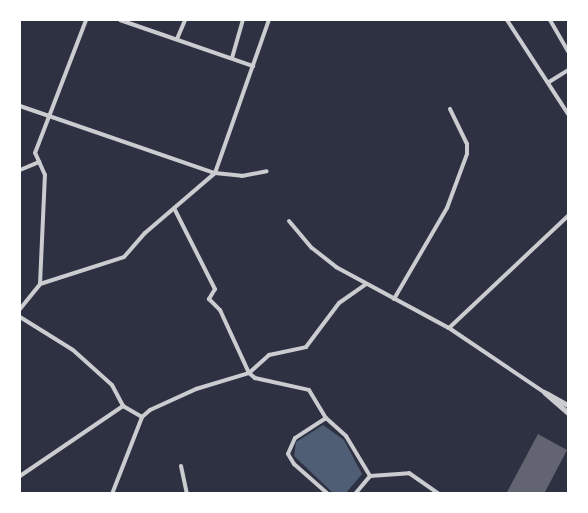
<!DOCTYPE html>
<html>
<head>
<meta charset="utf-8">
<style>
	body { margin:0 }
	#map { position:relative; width:588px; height:513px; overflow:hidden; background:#2d3142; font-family:"Public Sans",sans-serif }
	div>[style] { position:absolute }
	.water>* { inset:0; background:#4f5d75 }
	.building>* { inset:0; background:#626471 }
	.minor>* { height:4px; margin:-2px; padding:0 2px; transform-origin:2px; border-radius:2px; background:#caccd0 }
	.tertiary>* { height:5px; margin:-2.5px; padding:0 2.5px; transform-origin:2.5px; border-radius:2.5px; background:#caccd0 }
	span { translate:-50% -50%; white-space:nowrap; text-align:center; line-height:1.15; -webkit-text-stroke:4.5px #fff; paint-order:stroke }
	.frame { position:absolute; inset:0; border:21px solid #fff; pointer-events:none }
</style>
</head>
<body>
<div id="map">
	<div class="water">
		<div style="clip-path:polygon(323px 425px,344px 440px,362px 474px,346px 493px,333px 493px,294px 456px,296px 442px)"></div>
	</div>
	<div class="building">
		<div style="clip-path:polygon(538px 434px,567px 450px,544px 494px,506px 494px)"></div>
	</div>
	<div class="minor">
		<div style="left:120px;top:20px;width:141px;rotate:19.1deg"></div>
		<div style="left:507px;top:20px;width:112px;rotate:57deg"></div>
		<div style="left:550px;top:20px;width:36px;rotate:60deg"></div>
		<div style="left:177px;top:39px;width:21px;rotate:-67deg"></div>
		<div style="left:232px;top:58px;width:40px;rotate:-74deg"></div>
		<div style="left:549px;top:82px;width:22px;rotate:-32deg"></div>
		<div style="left:20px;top:106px;width:206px;rotate:19deg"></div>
		<div style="left:215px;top:173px;width:27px;rotate:6deg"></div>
		<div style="left:242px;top:176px;width:25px;rotate:-11deg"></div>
		<div style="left:20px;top:170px;width:21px;rotate:-23deg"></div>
		<div style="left:174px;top:208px;width:91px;rotate:63.2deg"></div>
		<div style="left:215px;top:289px;width:12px;rotate:121deg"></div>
		<div style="left:209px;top:299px;width:16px;rotate:45deg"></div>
		<div style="left:220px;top:310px;width:69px;rotate:65.3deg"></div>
		<div style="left:249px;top:373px;width:8px;rotate:40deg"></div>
		<div style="left:255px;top:378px;width:55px;rotate:12.5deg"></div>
		<div style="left:309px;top:390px;width:33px;rotate:59deg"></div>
		<div style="left:326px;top:418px;width:27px;rotate:42deg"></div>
		<div style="left:346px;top:436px;width:47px;rotate:59deg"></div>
		<div style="left:370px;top:476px;width:39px;rotate:-4deg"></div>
		<div style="left:409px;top:473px;width:37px;rotate:35deg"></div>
		<div style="left:289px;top:221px;width:35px;rotate:50deg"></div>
		<div style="left:312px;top:248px;width:31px;rotate:38deg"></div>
		<div style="left:336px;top:267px;width:128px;rotate:28.4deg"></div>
		<div style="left:449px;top:328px;width:115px;rotate:34deg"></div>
		<div style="left:40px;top:284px;width:109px;rotate:-87.4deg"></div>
		<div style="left:45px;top:175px;width:24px;rotate:-114deg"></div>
		<div style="left:35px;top:153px;width:142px;rotate:-69deg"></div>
		<div style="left:394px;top:299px;width:105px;rotate:-59.8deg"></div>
		<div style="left:447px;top:208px;width:58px;rotate:-69.7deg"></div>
		<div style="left:467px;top:154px;width:10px;rotate:-90deg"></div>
		<div style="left:467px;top:144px;width:39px;rotate:-116deg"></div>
		<div style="left:20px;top:309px;width:32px;rotate:-51deg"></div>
		<div style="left:40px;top:284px;width:88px;rotate:-17.8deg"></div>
		<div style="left:124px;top:257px;width:32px;rotate:-49deg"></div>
		<div style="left:145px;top:233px;width:92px;rotate:-40.6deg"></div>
		<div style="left:215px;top:173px;width:162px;rotate:-70.6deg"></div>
		<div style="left:20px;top:317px;width:62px;rotate:31.9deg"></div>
		<div style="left:73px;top:350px;width:52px;rotate:41.9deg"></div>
		<div style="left:112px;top:385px;width:24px;rotate:62deg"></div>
		<div style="left:449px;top:328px;width:163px;rotate:-43.3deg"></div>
		<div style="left:123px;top:406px;width:22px;rotate:30deg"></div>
		<div style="left:326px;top:418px;width:37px;rotate:147deg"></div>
		<div style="left:295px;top:438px;width:17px;rotate:114deg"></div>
		<div style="left:288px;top:454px;width:12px;rotate:59deg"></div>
		<div style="left:294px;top:464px;width:45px;rotate:41.4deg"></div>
		<div style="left:181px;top:466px;width:29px;rotate:78deg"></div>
		<div style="left:20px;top:476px;width:125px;rotate:-34.2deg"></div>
		<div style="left:112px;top:494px;width:83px;rotate:-68.7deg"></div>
		<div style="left:142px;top:417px;width:11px;rotate:-41deg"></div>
		<div style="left:150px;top:410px;width:51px;rotate:-24.5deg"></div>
		<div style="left:196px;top:389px;width:55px;rotate:-16.8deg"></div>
		<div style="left:249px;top:373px;width:27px;rotate:-42deg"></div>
		<div style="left:269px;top:355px;width:38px;rotate:-12deg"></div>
		<div style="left:306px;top:347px;width:55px;rotate:-53.1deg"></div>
		<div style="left:339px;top:303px;width:33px;rotate:-35deg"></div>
		<div style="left:355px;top:494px;width:23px;rotate:-50deg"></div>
	</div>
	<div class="tertiary">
		<div style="left:544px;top:392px;width:32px;rotate:41deg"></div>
		<div style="left:546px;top:393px;width:25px;rotate:29deg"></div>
	</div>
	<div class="frame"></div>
</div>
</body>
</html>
